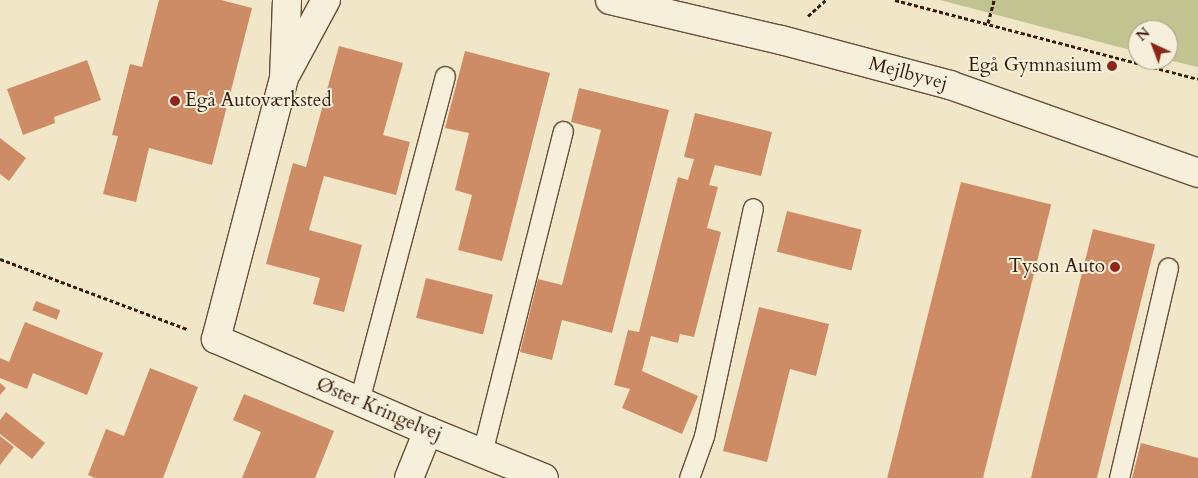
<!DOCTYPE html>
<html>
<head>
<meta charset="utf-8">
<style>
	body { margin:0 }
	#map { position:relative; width:1198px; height:478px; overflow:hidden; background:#f1e7c8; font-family:Cardo,serif }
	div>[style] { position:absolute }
	.green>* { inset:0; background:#c1c391 }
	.building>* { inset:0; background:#cd8c66; transform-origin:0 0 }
	.path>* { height:3px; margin-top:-1.5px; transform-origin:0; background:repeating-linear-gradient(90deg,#381b07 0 4px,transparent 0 6.5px) }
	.roads { filter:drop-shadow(1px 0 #664e37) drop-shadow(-1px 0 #664e37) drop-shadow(0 1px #664e37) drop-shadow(0 -1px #664e37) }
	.service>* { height:19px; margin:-9.5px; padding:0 9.5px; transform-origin:9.5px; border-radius:9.5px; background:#f6efdb }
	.minor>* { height:28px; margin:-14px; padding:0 14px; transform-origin:14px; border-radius:14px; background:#f6efdb }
	.tertiary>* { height:28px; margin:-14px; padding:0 14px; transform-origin:14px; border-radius:14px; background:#f6efdb }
	.dots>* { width:14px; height:14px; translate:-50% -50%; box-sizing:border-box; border:2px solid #f6efdb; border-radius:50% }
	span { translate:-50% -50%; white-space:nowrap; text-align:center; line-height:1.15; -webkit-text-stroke:4px #f6efdb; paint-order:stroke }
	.poi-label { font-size:19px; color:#381b07 }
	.right { translate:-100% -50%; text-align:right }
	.left { translate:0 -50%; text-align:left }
	.street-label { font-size:19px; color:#381b07 }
	.north { position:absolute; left:1128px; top:20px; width:50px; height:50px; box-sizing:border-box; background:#f6efdb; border:1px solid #aa9a86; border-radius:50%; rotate:317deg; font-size:14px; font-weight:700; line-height:20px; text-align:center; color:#381b07 }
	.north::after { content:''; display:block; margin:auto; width:18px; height:22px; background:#8f2418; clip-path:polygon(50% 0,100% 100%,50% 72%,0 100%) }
</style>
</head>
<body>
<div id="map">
	<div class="green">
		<div style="clip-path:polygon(940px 0,1198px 0,1198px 67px,1168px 60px,1168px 30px,1138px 30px,1138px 52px)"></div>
	</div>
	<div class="building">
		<div style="clip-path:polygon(159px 0,221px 0,252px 8px,212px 165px,149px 148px,136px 202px,103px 194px,118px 136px,112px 135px,130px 64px,142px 67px)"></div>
		<div style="clip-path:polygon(339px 46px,403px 63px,383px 135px,410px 142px,396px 195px,324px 176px,309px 230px,362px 245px,344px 312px,313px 304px,320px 278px,266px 264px,293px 163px,306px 167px)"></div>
		<div style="clip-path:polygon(465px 51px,550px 73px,502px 261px,458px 250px,472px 195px,455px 190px,469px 133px,445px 128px)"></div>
		<div style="clip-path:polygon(87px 60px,101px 100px,54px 117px,55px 123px,23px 135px,7px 89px)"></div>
		<div style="clip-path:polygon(579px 88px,669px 110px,612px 333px,562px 320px,552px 360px,520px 352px,538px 279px,562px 285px,601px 130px,571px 122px)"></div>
		<div style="clip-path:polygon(695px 113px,772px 132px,761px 176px,715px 165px,709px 185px,718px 187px,707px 228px,721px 232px,694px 337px,680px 334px,678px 343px,651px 336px,642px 371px,698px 396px,682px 434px,622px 408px,630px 389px,614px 385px,628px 330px,639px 332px,678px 177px,688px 180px,694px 159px,684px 157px)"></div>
		<div style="clip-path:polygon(0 138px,26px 158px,9px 181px,0 174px)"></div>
		<div style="left:961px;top:182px;width:93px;height:306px;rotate:14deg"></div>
		<div style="left:787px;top:211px;width:77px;height:42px;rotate:14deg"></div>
		<div style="left:1093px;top:229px;width:64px;height:257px;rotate:14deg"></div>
		<div style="left:426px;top:278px;width:69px;height:41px;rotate:14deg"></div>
		<div style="left:36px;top:301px;width:26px;height:10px;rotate:21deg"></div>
		<div style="clip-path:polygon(759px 307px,829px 324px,816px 376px,790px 369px,767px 462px,723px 451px)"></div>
		<div style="clip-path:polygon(25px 322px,103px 353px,87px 395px,33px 373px,27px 389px,0 378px,0 358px,9px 362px)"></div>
		<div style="clip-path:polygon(150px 368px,198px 387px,163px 478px,95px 478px,88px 475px,106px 429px,124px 436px)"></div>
		<div style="clip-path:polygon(0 383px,6px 388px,0 395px)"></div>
		<div style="clip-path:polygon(244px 394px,334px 431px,315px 478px,242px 478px,261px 432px,233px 420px)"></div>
		<div style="clip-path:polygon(6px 412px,45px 443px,32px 459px,0 434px,0 420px)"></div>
		<div style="clip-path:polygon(0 436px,14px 447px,0 465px)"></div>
		<div style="clip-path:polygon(1141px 443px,1198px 458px,1198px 478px,1132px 478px)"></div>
	</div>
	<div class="path">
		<div style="left:895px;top:0;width:313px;rotate:14.6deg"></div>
		<div style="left:808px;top:16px;width:24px;rotate:-42deg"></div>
		<div style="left:988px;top:23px;width:24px;rotate:-75deg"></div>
		<div style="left:0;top:259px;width:200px;rotate:20.5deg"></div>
	</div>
	<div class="roads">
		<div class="service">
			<div style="left:359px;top:401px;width:336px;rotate:-75.2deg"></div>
			<div style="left:482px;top:453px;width:332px;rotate:-75.9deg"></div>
			<div style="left:689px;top:478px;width:45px;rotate:-70.3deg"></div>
			<div style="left:704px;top:436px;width:233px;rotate:-77.9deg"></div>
			<div style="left:1119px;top:478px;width:216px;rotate:-76.9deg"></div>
		</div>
		<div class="minor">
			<div style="left:287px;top:0;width:78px;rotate:92.2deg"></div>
			<div style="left:284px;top:78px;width:270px;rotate:104.6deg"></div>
			<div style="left:216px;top:339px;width:231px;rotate:23.5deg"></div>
			<div style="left:428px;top:431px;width:125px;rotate:22.1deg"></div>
			<div style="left:287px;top:72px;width:82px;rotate:-61.6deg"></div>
			<div style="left:409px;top:478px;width:51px;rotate:-68deg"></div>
		</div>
		<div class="tertiary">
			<div style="left:610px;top:0;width:176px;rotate:13.2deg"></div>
			<div style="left:781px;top:40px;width:175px;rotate:14.9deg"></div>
			<div style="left:950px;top:85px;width:263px;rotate:19.5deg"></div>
		</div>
	</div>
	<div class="dots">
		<div style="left:1112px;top:66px;background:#8f2418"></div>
		<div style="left:175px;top:101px;background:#8f2418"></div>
		<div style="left:1115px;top:267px;background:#8f2418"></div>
	</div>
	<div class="poi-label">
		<span class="right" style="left:1102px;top:66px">Egå Gymnasium</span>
		<span class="left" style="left:185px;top:101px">Egå Autoværksted</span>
		<span class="right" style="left:1105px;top:267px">Tyson Auto</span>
	</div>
	<div class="street-label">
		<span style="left:908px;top:74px;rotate:15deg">Mejlbyvej</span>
		<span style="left:379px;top:410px;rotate:23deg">Øster Kringelvej</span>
	</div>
	<div class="north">N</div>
</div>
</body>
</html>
